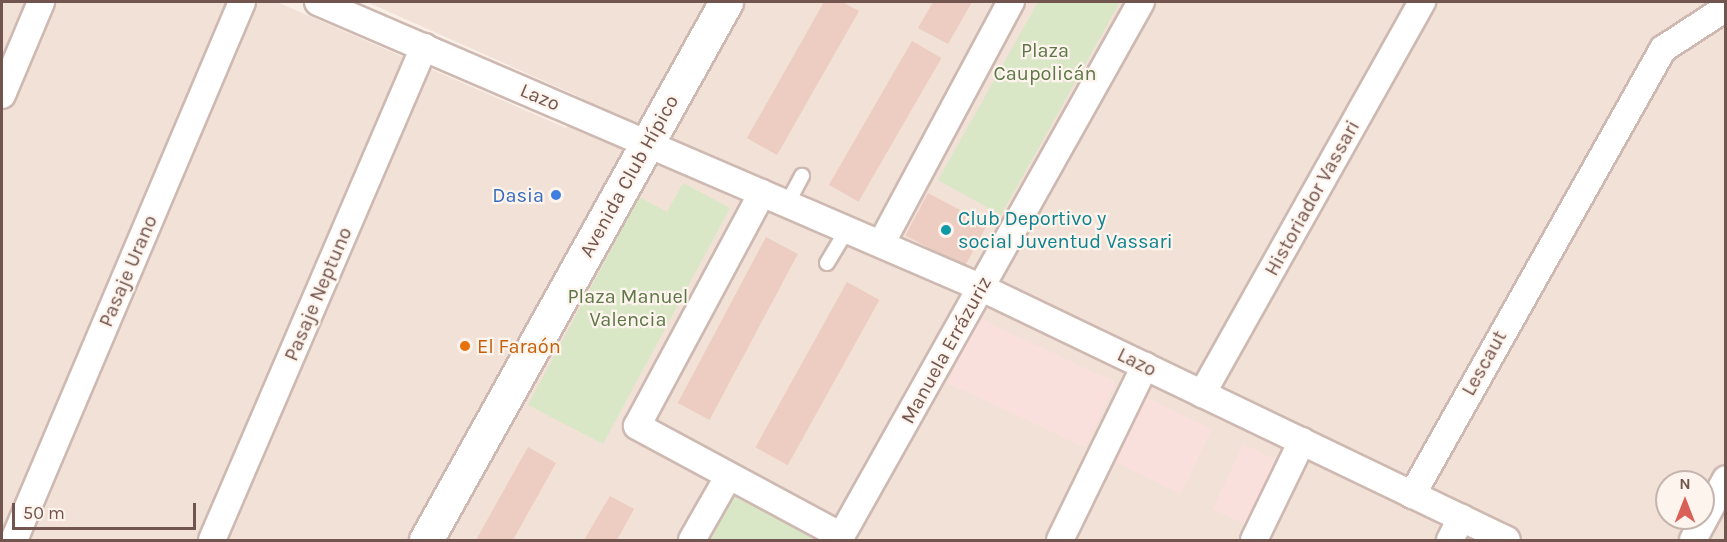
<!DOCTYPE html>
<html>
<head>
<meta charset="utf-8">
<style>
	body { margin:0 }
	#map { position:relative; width:1727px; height:542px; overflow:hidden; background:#faf0e7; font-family:Karla,sans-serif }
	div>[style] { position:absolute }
	.residential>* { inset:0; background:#f1e1d6 }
	.commercial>* { inset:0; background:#fae0dc; transform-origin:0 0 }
	.green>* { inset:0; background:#d9e7c7 }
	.building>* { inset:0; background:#edccc1; transform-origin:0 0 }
	.roads { filter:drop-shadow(2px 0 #cdb9b1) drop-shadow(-2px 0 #cdb9b1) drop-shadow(0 2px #cdb9b1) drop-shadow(0 -2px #cdb9b1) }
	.lane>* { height:14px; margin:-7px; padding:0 7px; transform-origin:7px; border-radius:7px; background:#fff }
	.street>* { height:26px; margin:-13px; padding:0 13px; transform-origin:13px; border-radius:13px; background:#fff }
	.secondary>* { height:33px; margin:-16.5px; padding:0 16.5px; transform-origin:16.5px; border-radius:16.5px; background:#fff }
	.dots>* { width:16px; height:16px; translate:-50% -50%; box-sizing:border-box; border:3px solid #fdf4ed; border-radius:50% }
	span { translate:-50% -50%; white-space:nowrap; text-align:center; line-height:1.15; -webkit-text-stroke:4.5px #fdf4ed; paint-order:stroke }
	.park-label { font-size:20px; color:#5d7747 }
	.street-label { font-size:20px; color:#72554e }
	.shop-label { font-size:20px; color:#366cbe }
	.right { translate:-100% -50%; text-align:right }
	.culture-label { font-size:20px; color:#0d838f }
	.left { translate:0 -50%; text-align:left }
	.food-label { font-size:20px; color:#c56008 }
	.frame { position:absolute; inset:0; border:3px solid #72554e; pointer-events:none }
	.north { position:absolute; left:1655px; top:470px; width:60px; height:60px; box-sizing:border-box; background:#fdf4ed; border:2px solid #c5b4ad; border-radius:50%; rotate:0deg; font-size:16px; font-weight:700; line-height:24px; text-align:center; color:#72554e }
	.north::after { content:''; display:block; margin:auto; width:21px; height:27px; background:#d96057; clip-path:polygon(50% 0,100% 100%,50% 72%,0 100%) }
	.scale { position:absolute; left:12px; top:503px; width:184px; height:27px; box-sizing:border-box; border:3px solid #72554e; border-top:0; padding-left:8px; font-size:18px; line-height:21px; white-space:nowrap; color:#72554e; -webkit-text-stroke:4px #fdf4ed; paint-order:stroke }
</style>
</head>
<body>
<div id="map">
	<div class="residential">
		<div style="clip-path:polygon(evenodd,2px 2px,277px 2px,566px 128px,582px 98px,367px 2px,1725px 2px,1725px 540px,2px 540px,2px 2px,1667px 482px,1703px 482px,1703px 518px,1667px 518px,1667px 482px)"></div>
	</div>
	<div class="commercial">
		<div style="left:978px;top:318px;width:152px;height:72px;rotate:25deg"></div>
		<div style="left:1144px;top:396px;width:76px;height:72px;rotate:26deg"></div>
		<div style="left:1243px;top:444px;width:38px;height:72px;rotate:25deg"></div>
	</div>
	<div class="green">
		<div style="clip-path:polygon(1038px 2px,1120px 2px,1001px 215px,938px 180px)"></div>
		<div style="clip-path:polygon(683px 183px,730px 208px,603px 444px,528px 405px,639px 197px,667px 212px)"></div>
		<div style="clip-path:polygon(734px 486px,815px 529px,809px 540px,705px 540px)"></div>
	</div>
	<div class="building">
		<div style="clip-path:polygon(824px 2px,842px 2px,859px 11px,777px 155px,747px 138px)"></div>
		<div style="clip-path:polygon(933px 2px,972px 2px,948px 44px,918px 28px)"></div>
		<div style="left:912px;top:41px;width:34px;height:166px;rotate:30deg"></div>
		<div style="left:928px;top:193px;width:67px;height:48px;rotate:28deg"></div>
		<div style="left:766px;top:237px;width:36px;height:188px;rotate:28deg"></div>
		<div style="left:847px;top:282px;width:37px;height:189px;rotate:29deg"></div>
		<div style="clip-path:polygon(528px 447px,556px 463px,513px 540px,476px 540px)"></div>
		<div style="clip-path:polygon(610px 496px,634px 509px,617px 540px,584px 540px)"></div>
	</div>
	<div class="roads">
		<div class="lane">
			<div style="left:787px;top:204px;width:32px;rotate:-62deg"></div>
			<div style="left:827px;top:263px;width:39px;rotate:-59deg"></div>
		</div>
		<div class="street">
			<div style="left:318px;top:2px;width:723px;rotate:23.3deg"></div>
			<div style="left:982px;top:288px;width:582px;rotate:25.64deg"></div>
			<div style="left:2px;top:95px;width:101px;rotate:-67.2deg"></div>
			<div style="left:762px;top:193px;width:264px;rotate:118.2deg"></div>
			<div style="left:637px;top:426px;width:232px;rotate:28.3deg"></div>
			<div style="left:881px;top:244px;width:275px;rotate:-61.8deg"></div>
			<div style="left:1202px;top:394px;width:450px;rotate:-60.7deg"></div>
			<div style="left:1412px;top:495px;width:512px;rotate:-60.63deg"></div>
			<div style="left:1663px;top:49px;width:75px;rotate:-33.1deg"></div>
			<div style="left:14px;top:540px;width:584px;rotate:-67.03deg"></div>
			<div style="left:212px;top:540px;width:537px;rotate:-66.73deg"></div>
			<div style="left:692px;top:540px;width:73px;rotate:-60.3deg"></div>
			<div style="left:839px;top:540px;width:617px;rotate:-60.69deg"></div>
			<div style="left:1060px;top:540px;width:194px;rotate:-64deg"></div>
			<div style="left:1254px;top:540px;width:110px;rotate:-64.1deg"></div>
			<div style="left:1450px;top:540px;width:25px;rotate:-63deg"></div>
			<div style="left:1693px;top:540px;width:69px;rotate:-61.6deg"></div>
		</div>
		<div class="secondary">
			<div style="left:426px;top:540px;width:616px;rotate:-60.86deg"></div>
		</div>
	</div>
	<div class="dots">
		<div style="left:556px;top:195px;background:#3f7fe0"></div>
		<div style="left:946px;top:230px;background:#0f9aa8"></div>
		<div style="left:465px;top:346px;background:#e8710a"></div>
	</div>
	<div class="park-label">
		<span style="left:1045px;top:62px">Plaza<br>Caupolicán</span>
		<span style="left:628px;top:308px">Plaza Manuel<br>Valencia</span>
	</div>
	<div class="street-label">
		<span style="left:540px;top:97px;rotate:23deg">Lazo</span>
		<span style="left:629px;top:176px;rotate:-61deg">Avenida Club Hípico</span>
		<span style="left:1312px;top:198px;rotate:-61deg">Historiador Vassari</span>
		<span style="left:128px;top:271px;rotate:-67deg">Pasaje Urano</span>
		<span style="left:318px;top:294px;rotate:-67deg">Pasaje Neptuno</span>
		<span style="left:946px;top:350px;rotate:-61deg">Manuela Errázuriz</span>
		<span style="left:1137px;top:362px;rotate:26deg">Lazo</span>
		<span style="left:1484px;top:363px;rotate:-61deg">Lescaut</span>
	</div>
	<div class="shop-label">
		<span class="right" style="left:544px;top:195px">Dasia</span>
	</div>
	<div class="culture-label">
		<span class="left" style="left:958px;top:230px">Club Deportivo y<br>social Juventud Vassari</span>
	</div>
	<div class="food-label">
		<span class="left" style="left:477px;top:346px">El Faraón</span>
	</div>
	<div class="frame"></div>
	<div class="north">N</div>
	<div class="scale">50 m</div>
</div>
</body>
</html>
